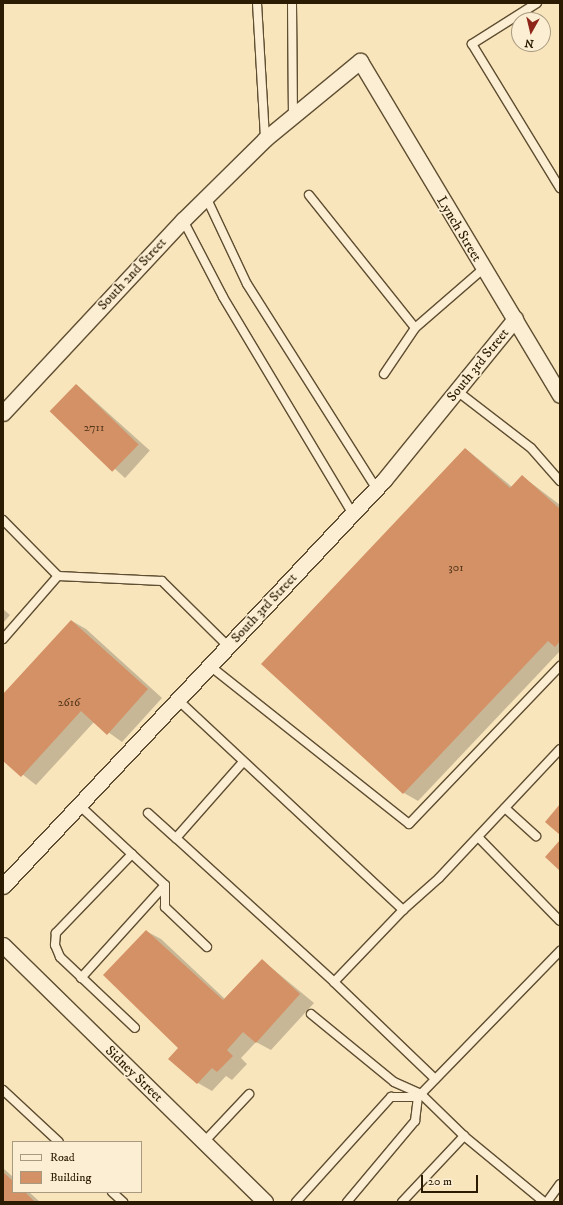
<!DOCTYPE html>
<html>
<head>
<meta charset="utf-8">
<style>
	body { margin:0 }
	#map { position:relative; width:563px; height:1205px; overflow:hidden; background:#f9e5bc; font-family:"IM FELL DW Pica",serif }
	div>[style] { position:absolute }
	.shadow>* { inset:0; background:#0003; transform-origin:0 0 }
	.building>* { inset:0; background:#d49166; transform-origin:0 0 }
	.roads { filter:drop-shadow(1px 0 #5f4e31) drop-shadow(-1px 0 #5f4e31) drop-shadow(0 1px #5f4e31) drop-shadow(0 -1px #5f4e31) }
	.lane>* { height:8px; margin:-4px; padding:0 4px; transform-origin:4px; border-radius:4px; background:#fbeed3 }
	.street>* { height:15px; margin:-7.5px; padding:0 7.5px; transform-origin:7.5px; border-radius:7.5px; background:#fbeed3 }
	span { translate:-50% -50%; white-space:nowrap; text-align:center; line-height:1.15; -webkit-text-stroke:3.5px #fbeed3; paint-order:stroke }
	.number-label { font-size:12px; color:#56381c }
	.number-label span { -webkit-text-stroke-width:0 }
	.street-label { font-size:14px; color:#2c1b03 }
	.frame { position:absolute; inset:0; border:4px solid #2c1b03; pointer-events:none }
	.legend { position:absolute; left:12px; top:1141px; width:130px; height:52px; box-sizing:border-box; background:#fbeed3; border:1px solid #a89a80; margin:0; padding:5px 7px; list-style:none; font-size:12px; color:#2c1b03 }
	.legend li { display:flex; align-items:center; gap:8px; height:20px }
	.legend b { width:20px; border:1px solid #a89a80 }
	.north { position:absolute; left:511px; top:12px; width:40px; height:40px; box-sizing:border-box; background:#fbeed3; border:1px solid #a89a80; border-radius:50%; rotate:188deg; font-size:11px; font-weight:700; line-height:16px; text-align:center; color:#2c1b03 }
	.north::after { content:''; display:block; margin:auto; width:14px; height:18px; background:#8f2418; clip-path:polygon(50% 0,100% 100%,50% 72%,0 100%) }
	.scale { position:absolute; left:421px; top:1175px; width:57px; height:18px; box-sizing:border-box; border:2px solid #2c1b03; border-top:0; padding-left:5px; font-size:12px; line-height:14px; white-space:nowrap; color:#2c1b03; -webkit-text-stroke:3px #fbeed3; paint-order:stroke }
</style>
</head>
<body>
<div id="map">
	<div class="shadow">
		<div style="left:77px;top:385px;width:98px;height:37px;rotate:42deg"></div>
		<div style="clip-path:polygon(466px 449px,512px 487px,522px 476px,560px 505px,560px 651px,418px 801px,404px 793px,262px 664px)"></div>
		<div style="clip-path:polygon(3px 609px,10px 615px,3px 623px)"></div>
		<div style="clip-path:polygon(72px 621px,86px 629px,162px 698px,122px 742px,94px 722px,36px 785px,3px 759px,3px 696px)"></div>
		<div style="clip-path:polygon(146px 931px,161px 939px,225px 999px,262px 960px,314px 1003px,271px 1050px,256px 1042px,241px 1058px,247px 1064px,232px 1080px,226px 1076px,212px 1091px,198px 1083px,180px 1048px)"></div>
		<div style="clip-path:polygon(3px 1168px,13px 1177px,13px 1192px,29px 1192px,40px 1202px,3px 1202px)"></div>
	</div>
	<div class="building">
		<div style="left:76px;top:384px;width:87px;height:38px;rotate:44deg"></div>
		<div style="clip-path:polygon(465px 448px,510px 488px,522px 475px,560px 509px,560px 641px,555px 647px,548px 641px,403px 794px,261px 664px)"></div>
		<div style="clip-path:polygon(71px 620px,148px 689px,107px 735px,81px 711px,21px 777px,3px 761px,3px 694px)"></div>
		<div style="clip-path:polygon(560px 804px,560px 835px,545px 822px)"></div>
		<div style="clip-path:polygon(560px 840px,560px 871px,545px 857px)"></div>
		<div style="clip-path:polygon(146px 930px,223px 1000px,262px 959px,300px 994px,256px 1043px,243px 1032px,227px 1050px,233px 1056px,217px 1072px,212px 1068px,197px 1084px,168px 1059px,178px 1048px,103px 975px)"></div>
		<div style="clip-path:polygon(3px 1172px,13px 1181px,13px 1192px,25px 1192px,35px 1202px,3px 1202px)"></div>
	</div>
	<div class="roads">
		<div class="lane">
			<div style="left:257px;top:3px;width:136px;rotate:86.6deg"></div>
			<div style="left:292px;top:3px;width:114px;rotate:89.5deg"></div>
			<div style="left:537px;top:3px;width:77px;rotate:147.8deg"></div>
			<div style="left:472px;top:44px;width:169px;rotate:58.6deg"></div>
			<div style="left:309px;top:195px;width:170px;rotate:51.4deg"></div>
			<div style="left:415px;top:328px;width:90px;rotate:-40.9deg"></div>
			<div style="left:206px;top:197px;width:96px;rotate:64.8deg"></div>
			<div style="left:247px;top:284px;width:241px;rotate:57.7deg"></div>
			<div style="left:183px;top:220px;width:87px;rotate:62.5deg"></div>
			<div style="left:223px;top:297px;width:253px;rotate:59.1deg"></div>
			<div style="left:384px;top:374px;width:55px;rotate:-56deg"></div>
			<div style="left:457px;top:391px;width:93px;rotate:37.6deg"></div>
			<div style="left:531px;top:448px;width:44px;rotate:48.7deg"></div>
			<div style="left:3px;top:520px;width:78px;rotate:45.5deg"></div>
			<div style="left:3px;top:639px;width:84px;rotate:-48.9deg"></div>
			<div style="left:58px;top:576px;width:104px;rotate:2.8deg"></div>
			<div style="left:162px;top:581px;width:93px;rotate:44.6deg"></div>
			<div style="left:210px;top:666px;width:254px;rotate:38.4deg"></div>
			<div style="left:409px;top:824px;width:219px;rotate:-46.3deg"></div>
			<div style="left:178px;top:700px;width:308px;rotate:43deg"></div>
			<div style="left:403px;top:910px;width:48px;rotate:-41.6deg"></div>
			<div style="left:439px;top:878px;width:177px;rotate:-46.8deg"></div>
			<div style="left:243px;top:762px;width:101px;rotate:131.4deg"></div>
			<div style="left:176px;top:838px;width:214px;rotate:42.3deg"></div>
			<div style="left:334px;top:982px;width:100px;rotate:-46.2deg"></div>
			<div style="left:79px;top:805px;width:117px;rotate:42.9deg"></div>
			<div style="left:165px;top:885px;width:22px;rotate:90deg"></div>
			<div style="left:165px;top:907px;width:58px;rotate:43.6deg"></div>
			<div style="left:505px;top:808px;width:42px;rotate:42.1deg"></div>
			<div style="left:148px;top:813px;width:38px;rotate:42deg"></div>
			<div style="left:478px;top:837px;width:117px;rotate:45.7deg"></div>
			<div style="left:132px;top:854px;width:110px;rotate:133.9deg"></div>
			<div style="left:56px;top:933px;width:12px;rotate:95deg"></div>
			<div style="left:55px;top:945px;width:13px;rotate:67deg"></div>
			<div style="left:60px;top:957px;width:103px;rotate:43.4deg"></div>
			<div style="left:81px;top:978px;width:125px;rotate:-47.9deg"></div>
			<div style="left:334px;top:982px;width:140px;rotate:43.8deg"></div>
			<div style="left:311px;top:1014px;width:107px;rotate:39.3deg"></div>
			<div style="left:394px;top:1082px;width:30px;rotate:24deg"></div>
			<div style="left:421px;top:1094px;width:60px;rotate:44.3deg"></div>
			<div style="left:3px;top:1090px;width:76px;rotate:42.9deg"></div>
			<div style="left:204px;top:1142px;width:66px;rotate:-46.8deg"></div>
			<div style="left:112px;top:1192px;width:15px;rotate:42deg"></div>
			<div style="left:296px;top:1202px;width:142px;rotate:-47.9deg"></div>
			<div style="left:391px;top:1097px;width:27px"></div>
			<div style="left:347px;top:1202px;width:106px;rotate:-50deg"></div>
			<div style="left:415px;top:1121px;width:24px;rotate:-83deg"></div>
			<div style="left:418px;top:1097px;width:204px;rotate:-45.8deg"></div>
			<div style="left:402px;top:1202px;width:91px;rotate:-46.8deg"></div>
			<div style="left:464px;top:1136px;width:104px;rotate:39.5deg"></div>
			<div style="left:547px;top:1202px;width:22px;rotate:-54deg"></div>
		</div>
		<div class="street">
			<div style="left:3px;top:413px;width:264px;rotate:-47deg"></div>
			<div style="left:183px;top:220px;width:115px;rotate:-44.6deg"></div>
			<div style="left:265px;top:139px;width:123px;rotate:-39.4deg"></div>
			<div style="left:360px;top:61px;width:389px;rotate:59.1deg"></div>
			<div style="left:3px;top:886px;width:557px;rotate:-46.82deg"></div>
			<div style="left:384px;top:480px;width:208px;rotate:-50.9deg"></div>
			<div style="left:3px;top:945px;width:367px;rotate:44.4deg"></div>
		</div>
	</div>
	<div class="number-label">
		<span style="left:94px;top:428px">2711</span>
		<span style="left:456px;top:568px">301</span>
		<span style="left:69px;top:703px">2616</span>
	</div>
	<div class="street-label">
		<span style="left:459px;top:229px;rotate:59deg">Lynch Street</span>
		<span style="left:132px;top:274px;rotate:-47deg">South 2nd Street</span>
		<span style="left:478px;top:365px;rotate:-51deg">South 3rd Street</span>
		<span style="left:264px;top:608px;rotate:-47deg">South 3rd Street</span>
		<span style="left:134px;top:1074px;rotate:44deg">Sidney Street</span>
	</div>
	<div class="frame"></div>
	<ul class="legend">
	<li><b style="height:5px;background:#fbeed3"></b>Road</li>
	<li><b style="height:11px;background:#d49166"></b>Building</li>
	</ul>
	<div class="north">N</div>
	<div class="scale">20 m</div>
</div>
</body>
</html>
